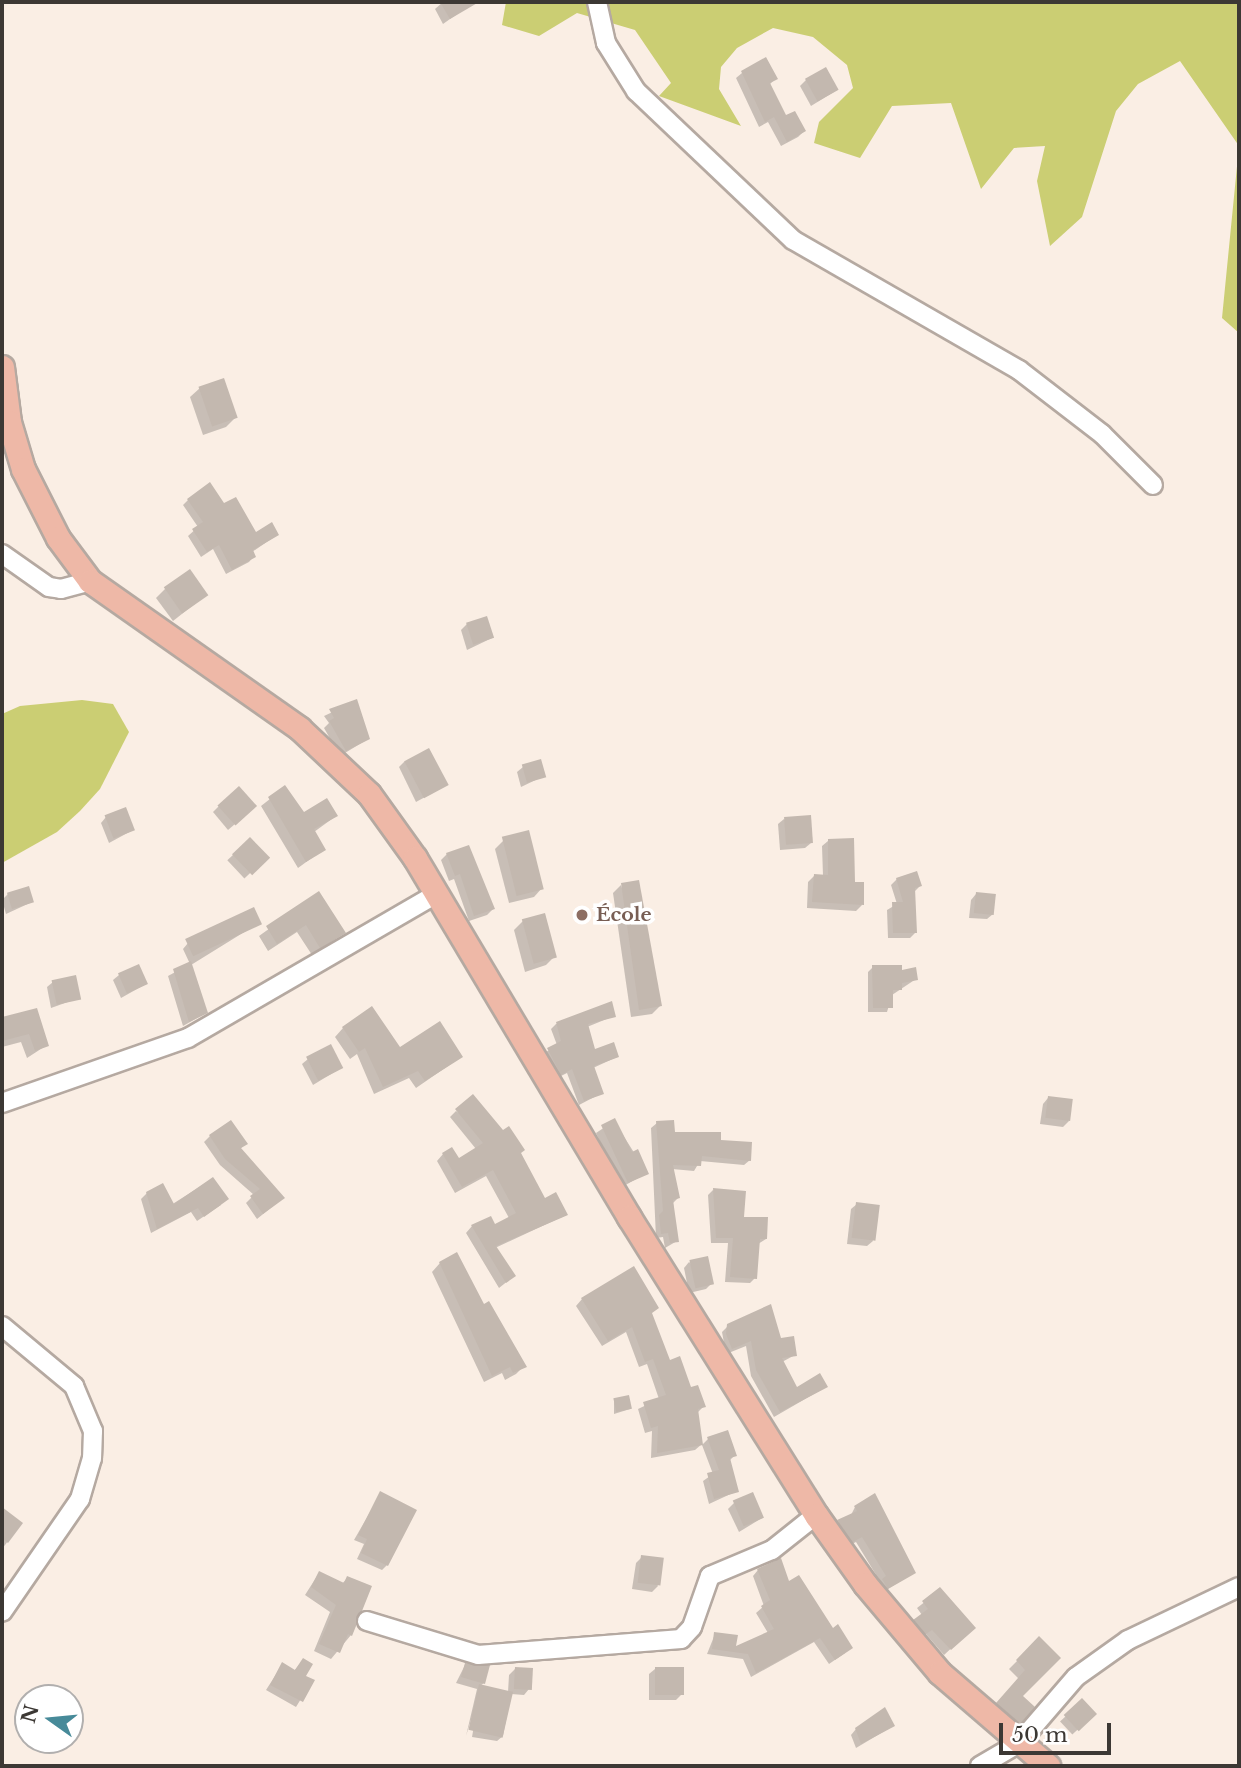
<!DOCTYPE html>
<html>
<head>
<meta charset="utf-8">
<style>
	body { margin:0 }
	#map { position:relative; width:1241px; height:1768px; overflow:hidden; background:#faeee4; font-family:"Libre Baskerville",serif }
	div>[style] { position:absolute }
	.green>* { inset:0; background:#cbce73 }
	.shadow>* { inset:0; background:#0003; transform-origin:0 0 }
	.building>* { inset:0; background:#c3b8af; transform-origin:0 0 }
	.roads { filter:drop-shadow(2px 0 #b5a9a1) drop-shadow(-2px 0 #b5a9a1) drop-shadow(0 2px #b5a9a1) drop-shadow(0 -2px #b5a9a1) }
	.minor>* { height:18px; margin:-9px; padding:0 9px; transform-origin:9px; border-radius:9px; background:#fff }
	.major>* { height:23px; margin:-11.5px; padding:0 11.5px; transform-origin:11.5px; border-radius:11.5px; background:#eeb8a7 }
	.dots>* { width:19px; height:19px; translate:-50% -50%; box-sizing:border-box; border:4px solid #fff; border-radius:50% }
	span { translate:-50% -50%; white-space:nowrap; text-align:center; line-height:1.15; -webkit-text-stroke:7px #fff; paint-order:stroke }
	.education-label { font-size:19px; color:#785e54; font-weight:700 }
	.left { translate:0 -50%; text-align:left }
	.frame { position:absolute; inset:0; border:4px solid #3c3834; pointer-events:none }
	.north { position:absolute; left:14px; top:1684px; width:70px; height:70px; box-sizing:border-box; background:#fff; border:2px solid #b1afae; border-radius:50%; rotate:285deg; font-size:19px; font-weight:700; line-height:28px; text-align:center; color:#3c3834 }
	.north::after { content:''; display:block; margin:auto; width:24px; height:32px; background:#478a99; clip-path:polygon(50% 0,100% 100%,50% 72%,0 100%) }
	.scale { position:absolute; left:999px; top:1723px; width:112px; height:32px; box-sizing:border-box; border:4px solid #3c3834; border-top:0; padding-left:9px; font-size:21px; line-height:24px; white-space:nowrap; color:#3c3834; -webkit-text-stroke:5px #fff; paint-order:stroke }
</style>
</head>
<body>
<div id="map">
	<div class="green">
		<div style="clip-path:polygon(506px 2px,1239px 2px,1239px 333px,1222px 318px,1239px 146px,1180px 61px,1138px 84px,1116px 111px,1082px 217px,1050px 246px,1037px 181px,1045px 146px,1014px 148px,981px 189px,951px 103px,892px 106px,860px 158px,814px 143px,819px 122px,853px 88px,847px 65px,813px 37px,773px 28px,737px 48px,721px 67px,719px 89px,741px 126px,659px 96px,671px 83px,635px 30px,577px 13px,539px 36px,502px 25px)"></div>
		<div style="clip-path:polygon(82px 700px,113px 704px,129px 732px,100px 789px,80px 811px,57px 832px,2px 863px,2px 714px,20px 706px)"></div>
	</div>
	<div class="shadow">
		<div style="clip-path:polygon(443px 2px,464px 2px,467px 7px,443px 24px,435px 9px)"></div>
		<div style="clip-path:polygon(742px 73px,776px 78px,770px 84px,786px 118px,804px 131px,798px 137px,781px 146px,768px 122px,759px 127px,736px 78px)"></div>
		<div style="clip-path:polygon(806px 80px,837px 90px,811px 106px,800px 86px)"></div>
		<div style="clip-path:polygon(200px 388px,236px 417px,226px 427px,203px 435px,190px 397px)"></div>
		<div style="clip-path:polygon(188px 500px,224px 505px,255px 534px,277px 535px,252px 552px,254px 556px,249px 562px,226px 574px,213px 549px,201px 557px,188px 536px,198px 527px,183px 505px)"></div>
		<div style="clip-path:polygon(165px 589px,206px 595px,173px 621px,156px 598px)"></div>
		<div style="clip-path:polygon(467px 624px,492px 638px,467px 650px,461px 630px)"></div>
		<div style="clip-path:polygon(356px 701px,368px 739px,340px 756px,324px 728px,329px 723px,324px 716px)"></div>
		<div style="clip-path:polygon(405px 761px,447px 785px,416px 802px,399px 767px)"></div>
		<div style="clip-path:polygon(523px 767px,544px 776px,521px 787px,517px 772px)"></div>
		<div style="clip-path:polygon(284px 788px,303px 814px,336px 816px,314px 832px,324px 849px,298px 868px,261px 806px)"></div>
		<div style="clip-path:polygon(219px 806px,249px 812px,228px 830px,213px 812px)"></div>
		<div style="clip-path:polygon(106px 817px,133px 830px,109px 843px,101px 823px)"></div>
		<div style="clip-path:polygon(784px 819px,811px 843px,805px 848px,780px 850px,778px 824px)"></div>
		<div style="left:250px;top:839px;width:25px;height:31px;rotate:47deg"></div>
		<div style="clip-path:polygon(504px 840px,542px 888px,534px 897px,509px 903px,495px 849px)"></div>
		<div style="clip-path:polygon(828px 841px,862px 905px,856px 911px,807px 908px,808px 882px,814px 876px,823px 876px,822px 846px)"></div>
		<div style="clip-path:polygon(447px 854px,493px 909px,487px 915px,469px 921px,454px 879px,449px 881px,441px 860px)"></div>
		<div style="clip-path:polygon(897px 879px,920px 886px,914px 892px,916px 932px,910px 938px,888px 938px,887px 910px,897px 904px,891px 885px)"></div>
		<div style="clip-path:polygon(621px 885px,660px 1006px,652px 1014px,631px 1017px,613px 893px)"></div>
		<div style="clip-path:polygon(319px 893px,344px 933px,312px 955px,297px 932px,268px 951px,259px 936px)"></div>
		<div style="clip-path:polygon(8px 894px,32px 902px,6px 914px,2px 900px)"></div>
		<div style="clip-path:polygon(976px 894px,993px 914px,987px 919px,969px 918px,971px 900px)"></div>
		<div style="clip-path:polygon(523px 921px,555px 956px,546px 965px,525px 972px,514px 930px)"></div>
		<div style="clip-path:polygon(259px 923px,191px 965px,206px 1013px,183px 1026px,168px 976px,190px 964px,183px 949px,188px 943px)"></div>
		<div style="clip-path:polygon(873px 967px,916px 979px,892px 995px,887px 1012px,868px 1012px,868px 972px)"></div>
		<div style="clip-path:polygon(119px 975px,146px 984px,121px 998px,113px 980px)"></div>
		<div style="clip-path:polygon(53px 982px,79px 998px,51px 1008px,47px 987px)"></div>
		<div style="clip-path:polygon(35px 1010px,47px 1045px,27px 1058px,21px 1042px,2px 1047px,2px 1019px)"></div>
		<div style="clip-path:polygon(614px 1016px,587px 1027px,594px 1052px,617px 1057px,593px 1068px,602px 1093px,579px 1105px,567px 1073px,555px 1079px,543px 1054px,557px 1045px,551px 1029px,556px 1024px)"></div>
		<div style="clip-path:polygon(343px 1028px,399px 1049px,461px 1057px,416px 1088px,409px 1078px,374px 1094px,357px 1054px,350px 1059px,335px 1037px)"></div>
		<div style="clip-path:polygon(308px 1059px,341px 1068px,313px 1085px,302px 1064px)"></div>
		<div style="clip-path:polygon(1048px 1098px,1069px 1121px,1063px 1127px,1040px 1124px,1043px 1104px)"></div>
		<div style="clip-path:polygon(456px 1111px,519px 1153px,544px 1200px,566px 1215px,495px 1248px,514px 1276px,499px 1288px,466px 1233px,472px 1226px,494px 1226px,509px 1218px,486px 1176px,455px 1193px,437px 1161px,443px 1154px,458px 1160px,476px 1149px,450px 1117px)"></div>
		<div style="clip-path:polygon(614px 1121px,647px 1173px,622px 1187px,596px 1133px)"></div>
		<div style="clip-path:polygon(657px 1123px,673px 1134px,719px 1142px,750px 1160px,744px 1165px,700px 1161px,694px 1171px,672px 1169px,678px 1198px,673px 1203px,677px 1241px,665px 1248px,663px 1237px,656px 1238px,651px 1128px)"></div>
		<div style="clip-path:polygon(210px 1136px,245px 1144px,240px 1149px,283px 1198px,257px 1219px,246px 1203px,254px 1195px,220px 1165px,204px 1142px)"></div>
		<div style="clip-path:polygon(212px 1179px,221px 1205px,197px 1221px,191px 1212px,151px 1233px,141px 1199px,147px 1193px,171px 1205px)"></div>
		<div style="clip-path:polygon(713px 1190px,766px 1239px,758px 1244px,755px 1278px,750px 1283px,725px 1282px,728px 1243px,711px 1243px,708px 1195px)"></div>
		<div style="clip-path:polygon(857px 1204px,873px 1241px,867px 1246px,847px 1244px,851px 1209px)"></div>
		<div style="clip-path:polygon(689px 1262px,712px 1283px,706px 1289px,689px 1293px,684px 1268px)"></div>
		<div style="clip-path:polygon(440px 1263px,484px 1307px,524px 1366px,516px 1374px,505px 1380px,502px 1373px,484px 1382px,432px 1272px)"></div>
		<div style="clip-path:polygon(582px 1299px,651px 1314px,669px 1362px,704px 1406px,697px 1413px,702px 1444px,695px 1450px,651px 1458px,652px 1431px,645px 1433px,638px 1409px,659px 1399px,647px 1364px,639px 1367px,626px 1332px,602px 1346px,576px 1306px)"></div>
		<div style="clip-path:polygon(728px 1326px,780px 1340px,795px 1355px,782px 1362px,796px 1389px,826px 1387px,774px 1417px,751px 1376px,746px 1346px,726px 1354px,722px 1332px)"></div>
		<div style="clip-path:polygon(614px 1400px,630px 1409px,614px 1414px)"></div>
		<div style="clip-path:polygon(708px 1439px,735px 1455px,729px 1461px,737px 1491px,709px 1504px,703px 1481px,713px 1474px,702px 1445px)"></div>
		<div style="clip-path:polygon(381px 1493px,387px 1565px,382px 1570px,357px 1559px,364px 1544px,354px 1540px)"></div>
		<div style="clip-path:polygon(734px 1503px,762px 1518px,739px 1532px,728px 1509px)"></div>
		<div style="clip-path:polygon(855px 1507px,914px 1573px,881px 1593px,877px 1586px,881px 1583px,856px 1542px,846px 1547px,832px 1527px,851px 1515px)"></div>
		<div style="clip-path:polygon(4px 1511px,21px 1524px,2px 1549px,2px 1514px)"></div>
		<div style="clip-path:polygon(642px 1557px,658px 1586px,652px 1592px,632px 1589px,636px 1563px)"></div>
		<div style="clip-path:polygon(758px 1570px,788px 1583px,845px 1653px,829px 1664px,814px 1642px,751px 1677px,743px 1659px,707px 1654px,715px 1634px,734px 1648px,768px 1633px,756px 1613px,764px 1606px,753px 1576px)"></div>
		<div style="clip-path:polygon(319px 1573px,342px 1584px,347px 1578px,370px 1587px,351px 1635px,331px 1659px,314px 1651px,330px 1612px,305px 1595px)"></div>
		<div style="clip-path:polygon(940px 1590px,973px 1628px,944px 1655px,926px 1634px,919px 1639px,909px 1627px,922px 1615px,917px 1608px)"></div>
		<div style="clip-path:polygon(1039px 1639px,1020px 1696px,1033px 1707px,1012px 1730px,990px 1711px,1019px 1679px,1009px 1669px)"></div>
		<div style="clip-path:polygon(303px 1660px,303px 1676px,312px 1681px,296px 1707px,266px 1690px,282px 1665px,294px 1671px)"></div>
		<div style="clip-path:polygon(465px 1665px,484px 1683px,480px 1686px,508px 1692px,509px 1675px,515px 1669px,529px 1689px,524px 1695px,511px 1694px,503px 1736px,497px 1741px,472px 1737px,480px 1691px,466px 1736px,477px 1689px,456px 1683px)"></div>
		<div style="clip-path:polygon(655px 1669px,682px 1694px,676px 1700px,649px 1700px,649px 1674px)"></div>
		<div style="left:1082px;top:1701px;width:18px;height:30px;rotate:47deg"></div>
		<div style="clip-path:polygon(893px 1726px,856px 1748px,851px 1735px,856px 1729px)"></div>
	</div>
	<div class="building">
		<div style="clip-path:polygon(440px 2px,479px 2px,450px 19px)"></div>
		<div style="clip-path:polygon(766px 57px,778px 79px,770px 83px,786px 115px,795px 111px,806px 131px,787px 142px,774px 117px,765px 122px,741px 71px)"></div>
		<div style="left:826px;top:67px;width:26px;height:24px;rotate:61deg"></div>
		<div style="left:224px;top:378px;width:42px;height:27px;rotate:71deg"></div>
		<div style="clip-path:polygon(210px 482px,224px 503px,236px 497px,256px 532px,272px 522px,279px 535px,253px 550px,256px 557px,232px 570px,219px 545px,207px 552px,192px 529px,203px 522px,187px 499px)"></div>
		<div style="left:190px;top:569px;width:32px;height:32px;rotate:55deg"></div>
		<div style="left:487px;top:616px;width:23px;height:22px;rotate:72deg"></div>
		<div style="clip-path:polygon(357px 699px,370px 739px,346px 751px,329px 721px,334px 718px,329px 709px)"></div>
		<div style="left:429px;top:748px;width:42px;height:28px;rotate:62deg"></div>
		<div style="left:541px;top:759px;width:19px;height:20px;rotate:74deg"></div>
		<div style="clip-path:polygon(285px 785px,304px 812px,327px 798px,338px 816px,314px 829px,326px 850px,306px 862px,268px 797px)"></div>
		<div style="left:239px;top:786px;width:27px;height:29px;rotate:48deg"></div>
		<div style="left:126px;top:807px;width:25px;height:23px;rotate:69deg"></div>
		<div style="left:811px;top:815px;width:28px;height:27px;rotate:86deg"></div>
		<div style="left:529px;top:830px;width:61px;height:28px;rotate:76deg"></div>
		<div style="left:250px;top:837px;width:29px;height:25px;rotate:46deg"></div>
		<div style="clip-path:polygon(854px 838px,855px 882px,864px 882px,864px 905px,812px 902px,814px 874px,828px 875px,828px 839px)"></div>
		<div style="clip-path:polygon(469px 845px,495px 909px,474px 916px,460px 874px,455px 876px,446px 853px)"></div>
		<div style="clip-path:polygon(917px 871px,922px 886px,915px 888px,917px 933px,893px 933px,892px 902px,903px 902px,896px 878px)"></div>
		<div style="clip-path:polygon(639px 880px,662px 1006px,639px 1010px,621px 883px)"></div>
		<div style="left:29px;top:886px;width:17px;height:23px;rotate:73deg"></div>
		<div style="clip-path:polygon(319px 891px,346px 933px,320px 948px,306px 925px,277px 944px,266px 926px)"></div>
		<div style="left:976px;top:892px;width:20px;height:21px;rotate:6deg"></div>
		<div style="left:254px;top:907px;width:19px;height:76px;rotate:65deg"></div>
		<div style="left:545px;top:913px;width:46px;height:24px;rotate:75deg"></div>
		<div style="clip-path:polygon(191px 961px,208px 1013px,189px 1022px,173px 969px)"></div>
		<div style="left:139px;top:964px;width:22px;height:23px;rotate:66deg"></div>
		<div style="clip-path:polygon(872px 965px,902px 965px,902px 970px,916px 967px,918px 980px,902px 983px,902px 990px,893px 990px,893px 1008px,873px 1008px)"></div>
		<div style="left:76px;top:975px;width:25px;height:25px;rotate:78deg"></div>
		<div style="clip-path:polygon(612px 1001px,616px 1017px,588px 1024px,595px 1049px,614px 1042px,619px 1057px,594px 1066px,604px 1094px,584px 1101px,572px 1069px,561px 1075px,547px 1048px,561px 1041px,556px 1022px)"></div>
		<div style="clip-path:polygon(372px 1006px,400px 1047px,440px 1021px,463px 1057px,425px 1081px,418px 1071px,383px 1087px,365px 1048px,359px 1052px,342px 1027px)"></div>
		<div style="clip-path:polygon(37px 1008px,49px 1046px,35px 1051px,29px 1034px,2px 1041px,2px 1017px)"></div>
		<div style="left:331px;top:1044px;width:27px;height:28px;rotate:63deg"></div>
		<div style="clip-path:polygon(473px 1094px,503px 1130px,509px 1126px,525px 1150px,521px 1153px,545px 1198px,556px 1192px,568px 1215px,496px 1246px,516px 1276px,506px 1283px,471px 1225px,491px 1216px,495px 1224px,516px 1213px,493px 1170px,462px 1187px,442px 1153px,452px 1147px,459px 1158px,483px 1143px,455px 1109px)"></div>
		<div style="left:1048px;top:1096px;width:25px;height:22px;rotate:7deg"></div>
		<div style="clip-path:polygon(615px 1118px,632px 1152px,638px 1149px,649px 1174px,628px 1183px,601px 1125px)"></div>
		<div style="clip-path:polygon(231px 1120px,248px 1144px,241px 1148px,285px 1198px,263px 1214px,250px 1196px,260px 1189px,225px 1159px,209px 1135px)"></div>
		<div style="clip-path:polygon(674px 1120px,675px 1132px,721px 1132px,721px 1140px,752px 1142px,751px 1161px,702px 1156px,701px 1166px,673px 1165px,680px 1198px,673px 1200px,679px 1242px,670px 1243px,668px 1233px,661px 1234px,659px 1215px,663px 1211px,656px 1121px)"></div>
		<div style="clip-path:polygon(213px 1177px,229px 1199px,204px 1217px,198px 1208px,157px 1229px,146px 1192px,163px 1183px,174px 1204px)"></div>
		<div style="clip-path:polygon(713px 1188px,746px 1191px,744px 1217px,768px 1217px,767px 1239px,760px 1239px,757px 1279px,730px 1277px,733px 1238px,716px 1238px)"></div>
		<div style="left:856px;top:1202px;width:24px;height:36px;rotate:7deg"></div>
		<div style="clip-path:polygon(457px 1252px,484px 1304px,489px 1301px,527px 1367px,513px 1373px,510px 1367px,492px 1376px,439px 1262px)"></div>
		<div style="left:708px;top:1256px;width:29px;height:19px;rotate:78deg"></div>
		<div style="clip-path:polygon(634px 1266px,659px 1308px,652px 1313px,670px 1360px,680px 1356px,691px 1387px,698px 1385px,706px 1407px,698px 1409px,703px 1445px,657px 1453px,658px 1426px,651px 1428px,643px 1402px,666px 1395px,653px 1359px,645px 1362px,632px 1327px,608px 1341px,581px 1298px)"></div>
		<div style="clip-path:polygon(771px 1304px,781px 1338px,794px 1336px,797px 1356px,782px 1358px,797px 1387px,820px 1373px,828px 1387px,780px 1412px,756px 1370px,751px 1341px,732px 1349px,726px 1334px,727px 1324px)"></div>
		<div style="left:629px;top:1395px;width:14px;height:16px;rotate:78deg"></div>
		<div style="clip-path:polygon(728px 1430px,737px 1456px,730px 1458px,739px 1492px,714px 1499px,707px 1473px,719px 1470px,707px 1437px)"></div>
		<div style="clip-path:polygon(380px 1491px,417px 1510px,388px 1566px,361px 1553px,367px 1539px,358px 1535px)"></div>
		<div style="left:753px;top:1492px;width:28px;height:22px;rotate:67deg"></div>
		<div style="clip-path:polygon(875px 1493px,916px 1573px,888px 1589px,882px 1579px,886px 1576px,862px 1537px,853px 1542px,837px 1520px,857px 1511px,854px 1506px)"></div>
		<div style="clip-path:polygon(2px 1507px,23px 1523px,8px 1543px,2px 1538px)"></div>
		<div style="left:641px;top:1555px;width:23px;height:28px;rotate:7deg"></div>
		<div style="clip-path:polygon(781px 1558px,789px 1581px,799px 1575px,833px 1628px,838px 1624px,853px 1648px,835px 1660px,820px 1638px,756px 1673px,748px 1654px,712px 1649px,714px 1632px,738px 1635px,736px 1646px,774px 1629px,761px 1606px,770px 1600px,757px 1569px)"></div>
		<div style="clip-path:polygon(319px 1571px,344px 1583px,347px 1576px,372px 1586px,352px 1636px,348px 1634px,340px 1653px,319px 1644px,336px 1605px,311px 1587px)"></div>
		<div style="clip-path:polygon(940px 1587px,976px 1628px,951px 1650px,932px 1630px,926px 1634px,913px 1620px,928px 1609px,922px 1601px)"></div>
		<div style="clip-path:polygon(1039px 1636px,1061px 1658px,1023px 1696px,1035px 1707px,1021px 1724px,996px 1703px,1025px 1670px,1016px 1660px)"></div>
		<div style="clip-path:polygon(303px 1658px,313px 1664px,306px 1676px,315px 1680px,303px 1702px,270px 1685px,282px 1662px,295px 1670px)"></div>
		<div style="clip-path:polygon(465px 1663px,490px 1665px,485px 1684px,461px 1677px)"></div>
		<div style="left:515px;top:1667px;width:18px;height:22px;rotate:3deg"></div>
		<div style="left:655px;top:1667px;width:29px;height:28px"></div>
		<div style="left:479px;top:1684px;width:35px;height:47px;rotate:13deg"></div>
		<div style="left:1082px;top:1698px;width:22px;height:25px;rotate:47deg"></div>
		<div style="clip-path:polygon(885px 1707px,895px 1726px,861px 1744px,855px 1728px)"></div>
	</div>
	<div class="roads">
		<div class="minor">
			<div style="left:597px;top:2px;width:42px;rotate:77.6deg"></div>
			<div style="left:606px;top:43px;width:57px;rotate:58deg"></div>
			<div style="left:636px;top:91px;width:216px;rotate:43.5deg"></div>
			<div style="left:793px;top:240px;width:261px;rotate:29.9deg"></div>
			<div style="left:1019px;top:370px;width:105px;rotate:37.6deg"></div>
			<div style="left:1102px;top:434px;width:72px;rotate:45deg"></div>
			<div style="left:2px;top:554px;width:57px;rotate:35.1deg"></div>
			<div style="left:49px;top:587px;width:12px;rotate:9deg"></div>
			<div style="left:61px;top:589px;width:30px;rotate:-15deg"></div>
			<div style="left:2px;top:1103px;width:197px;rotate:-19.3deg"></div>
			<div style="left:188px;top:1038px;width:285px;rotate:-30.1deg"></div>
			<div style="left:2px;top:1326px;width:94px;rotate:39.8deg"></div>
			<div style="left:74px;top:1386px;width:49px;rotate:67.1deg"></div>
			<div style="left:93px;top:1431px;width:27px;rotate:92deg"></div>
			<div style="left:92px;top:1458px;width:43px;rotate:106.3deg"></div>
			<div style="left:80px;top:1499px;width:137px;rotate:124.6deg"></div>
			<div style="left:367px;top:1621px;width:116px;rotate:17deg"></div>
			<div style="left:478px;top:1655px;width:204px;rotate:-4.5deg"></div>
			<div style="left:681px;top:1639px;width:16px;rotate:-47deg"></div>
			<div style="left:692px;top:1627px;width:54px;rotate:-70.6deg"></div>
			<div style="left:710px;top:1576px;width:67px;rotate:-22.8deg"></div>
			<div style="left:772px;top:1550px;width:56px;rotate:-38.5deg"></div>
			<div style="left:980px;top:1766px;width:45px;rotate:-30.5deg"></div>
			<div style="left:1019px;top:1743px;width:87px;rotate:-49.2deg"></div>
			<div style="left:1076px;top:1677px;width:64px;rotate:-35.4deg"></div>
			<div style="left:1128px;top:1640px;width:123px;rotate:-25.5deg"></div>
		</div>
		<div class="major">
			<div style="left:2px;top:367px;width:55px;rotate:82.7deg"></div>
			<div style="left:9px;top:422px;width:49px;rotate:73.4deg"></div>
			<div style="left:23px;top:469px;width:77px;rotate:63.1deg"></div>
			<div style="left:58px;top:538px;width:54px;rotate:53.3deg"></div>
			<div style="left:90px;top:581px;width:256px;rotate:35.1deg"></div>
			<div style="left:299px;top:728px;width:96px;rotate:43.3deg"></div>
			<div style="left:369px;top:794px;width:79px;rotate:54.3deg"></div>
			<div style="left:415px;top:858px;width:418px;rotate:59.2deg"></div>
			<div style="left:629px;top:1217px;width:352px;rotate:57.9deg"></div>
			<div style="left:816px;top:1515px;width:85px;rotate:54.6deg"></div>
			<div style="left:865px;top:1584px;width:116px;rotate:49.9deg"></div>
			<div style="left:940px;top:1673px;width:143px;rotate:40.7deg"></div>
		</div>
	</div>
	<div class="dots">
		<div style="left:582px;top:915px;background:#8d6e63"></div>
	</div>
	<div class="education-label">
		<span class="left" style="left:596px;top:915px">École</span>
	</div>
	<div class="frame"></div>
	<div class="north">N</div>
	<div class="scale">50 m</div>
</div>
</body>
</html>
